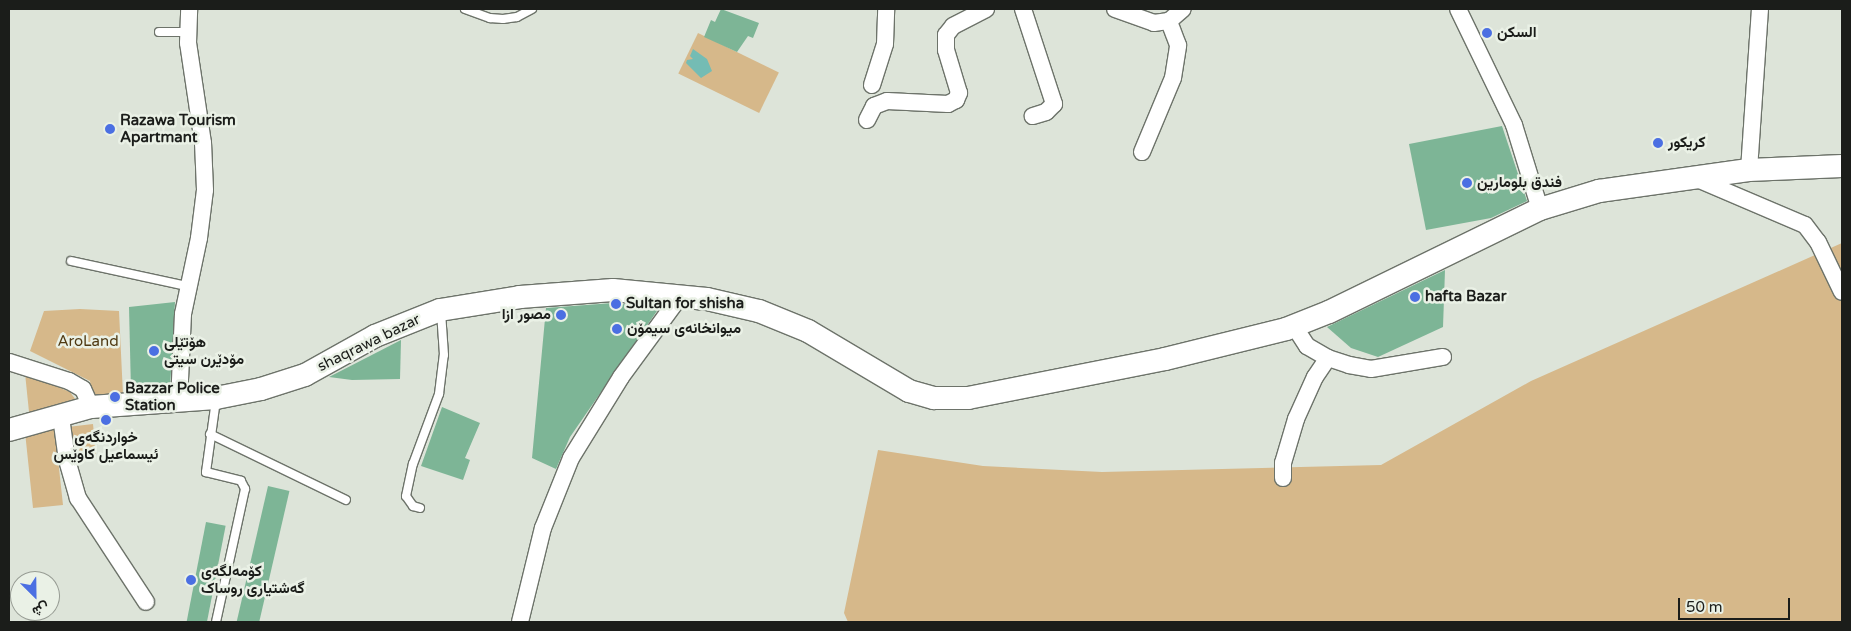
<!DOCTYPE html>
<html>
<head>
<meta charset="utf-8">
<style>
	body { margin:0 }
	#map { position:relative; width:1851px; height:631px; overflow:hidden; background:#dde4d9; font-family:"Varela Round",Vazirmatn,sans-serif }
	div>[style] { position:absolute }
	.green>* { inset:0; background:#d6b88a; transform-origin:0 0 }
	.water>* { inset:0; background:#74bcb4 }
	.building>* { inset:0; background:#7db596; transform-origin:0 0 }
	.roads { filter:drop-shadow(1px 0 #6d736a) drop-shadow(-1px 0 #6d736a) drop-shadow(0 1px #6d736a) drop-shadow(0 -1px #6d736a) }
	.lane>* { height:8px; margin:-4px; padding:0 4px; transform-origin:4px; border-radius:4px; background:#fff }
	.street>* { height:16px; margin:-8px; padding:0 8px; transform-origin:8px; border-radius:8px; background:#fff }
	.secondary>* { height:22px; margin:-11px; padding:0 11px; transform-origin:11px; border-radius:11px; background:#fff }
	.dots>* { width:14px; height:14px; translate:-50% -50%; box-sizing:border-box; border:2px solid #eaf1e6; border-radius:50% }
	span { translate:-50% -50%; white-space:nowrap; text-align:center; line-height:1.15; -webkit-text-stroke:5px #eaf1e6; paint-order:stroke }
	.poi-label { font-size:15px; color:#1b1d1a; font-weight:700 }
	.left { translate:0 -50%; text-align:left }
	.right { translate:-100% -50%; text-align:right }
	.park-label { font-size:15px; color:#503a13 }
	.street-label { font-size:15px; color:#1b1d1a }
	.frame { position:absolute; inset:0; border:10px solid #1b1d1a; pointer-events:none }
	.north { position:absolute; left:10px; top:571px; width:50px; height:50px; box-sizing:border-box; background:#eaf1e6; border:1px solid #979c94; border-radius:50%; rotate:157deg; font-size:14px; font-weight:700; line-height:20px; text-align:center; color:#1b1d1a }
	.north::after { content:''; display:block; margin:auto; width:18px; height:22px; background:#4b6fe2; clip-path:polygon(50% 0,100% 100%,50% 72%,0 100%) }
	.scale { position:absolute; left:1678px; top:598px; width:112px; height:22px; box-sizing:border-box; border:2px solid #1b1d1a; border-top:0; padding-left:6px; font-size:15px; line-height:18px; white-space:nowrap; color:#1b1d1a; -webkit-text-stroke:4px #eaf1e6; paint-order:stroke }
</style>
</head>
<body>
<div id="map">
	<div class="green">
		<div style="left:698px;top:33px;width:90px;height:45px;rotate:26deg"></div>
		<div style="clip-path:polygon(1842px 243px,1842px 622px,848px 622px,844px 613px,878px 450px,983px 466px,1102px 472px,1381px 465px,1531px 381px)"></div>
		<div style="clip-path:polygon(80px 309px,119px 311px,123px 395px,92px 398px,90px 381px,30px 351px,44px 311px)"></div>
		<div style="clip-path:polygon(25px 373px,70px 392px,81px 407px,29px 412px)"></div>
		<div style="clip-path:polygon(93px 424px,96px 454px,58px 459px,63px 505px,33px 508px,25px 432px)"></div>
	</div>
	<div class="water">
		<div style="clip-path:polygon(693px 49px,707px 59px,712px 71px,701px 78px,686px 63px,687px 60px,693px 59px,690px 56px)"></div>
	</div>
	<div class="building">
		<div style="clip-path:polygon(721px 9px,759px 23px,753px 38px,748px 36px,737px 52px,704px 37px,711px 20px,715px 22px)"></div>
		<div style="clip-path:polygon(1502px 126px,1527px 201px,1491px 218px,1426px 230px,1409px 144px)"></div>
		<div style="clip-path:polygon(1445px 270px,1443px 327px,1378px 357px,1351px 348px,1327px 327px)"></div>
		<div style="clip-path:polygon(175px 302px,170px 388px,131px 391px,129px 307px)"></div>
		<div style="clip-path:polygon(613px 303px,659px 308px,570px 437px,556px 469px,532px 458px,546px 308px)"></div>
		<div style="clip-path:polygon(401px 340px,400px 379px,352px 380px,329px 377px)"></div>
		<div style="clip-path:polygon(442px 407px,480px 423px,465px 458px,470px 460px,463px 480px,421px 466px)"></div>
		<div style="left:268px;top:486px;width:22px;height:139px;rotate:13deg"></div>
		<div style="left:206px;top:522px;width:20px;height:102px;rotate:11deg"></div>
	</div>
	<div class="roads">
		<div class="lane">
			<div style="left:465px;top:9px;width:27px;rotate:20deg"></div>
			<div style="left:490px;top:18px;width:13px;rotate:4deg"></div>
			<div style="left:503px;top:19px;width:14px;rotate:-8deg"></div>
			<div style="left:517px;top:17px;width:17px;rotate:-28deg"></div>
			<div style="left:159px;top:32px;width:28px"></div>
			<div style="left:71px;top:261px;width:119px;rotate:12.2deg"></div>
			<div style="left:216px;top:400px;width:73px;rotate:97.9deg"></div>
			<div style="left:206px;top:472px;width:36px;rotate:14deg"></div>
			<div style="left:241px;top:481px;width:9px;rotate:63deg"></div>
			<div style="left:245px;top:489px;width:136px;rotate:102.3deg"></div>
			<div style="left:210px;top:434px;width:151px;rotate:25.9deg"></div>
			<div style="left:420px;top:508px;width:7px;rotate:-164deg"></div>
			<div style="left:413px;top:506px;width:12px;rotate:-125deg"></div>
			<div style="left:406px;top:496px;width:33px;rotate:-78deg"></div>
			<div style="left:413px;top:464px;width:75px;rotate:-69.6deg"></div>
			<div style="left:439px;top:394px;width:39px;rotate:-83deg"></div>
			<div style="left:444px;top:355px;width:43px;rotate:-94deg"></div>
		</div>
		<div class="street">
			<div style="left:1023px;top:9px;width:100px;rotate:71.9deg"></div>
			<div style="left:1054px;top:104px;width:11px;rotate:135deg"></div>
			<div style="left:1046px;top:112px;width:14px;rotate:163deg"></div>
			<div style="left:1115px;top:9px;width:41px;rotate:19.7deg"></div>
			<div style="left:1154px;top:23px;width:15px;rotate:-8deg"></div>
			<div style="left:1169px;top:21px;width:18px;rotate:-41deg"></div>
			<div style="left:1458px;top:9px;width:129px;rotate:64.2deg"></div>
			<div style="left:1514px;top:125px;width:88px;rotate:72.8deg"></div>
			<div style="left:872px;top:85px;width:43px;rotate:-72.4deg"></div>
			<div style="left:885px;top:44px;width:35px;rotate:-88deg"></div>
			<div style="left:867px;top:120px;width:16px;rotate:-63deg"></div>
			<div style="left:874px;top:106px;width:14px;rotate:-21deg"></div>
			<div style="left:887px;top:101px;width:61px;rotate:2.8deg"></div>
			<div style="left:948px;top:104px;width:9px;rotate:-27deg"></div>
			<div style="left:956px;top:100px;width:8px;rotate:-67deg"></div>
			<div style="left:959px;top:93px;width:45px;rotate:-106.8deg"></div>
			<div style="left:946px;top:50px;width:15px;rotate:-90deg"></div>
			<div style="left:946px;top:35px;width:11px;rotate:-52deg"></div>
			<div style="left:953px;top:26px;width:37px;rotate:-27deg"></div>
			<div style="left:1142px;top:152px;width:80px;rotate:-67.3deg"></div>
			<div style="left:1173px;top:78px;width:33px;rotate:-81deg"></div>
			<div style="left:1178px;top:45px;width:26px;rotate:-111deg"></div>
			<div style="left:1749px;top:170px;width:161px;rotate:-86.1deg"></div>
			<div style="left:1697px;top:179px;width:117px;rotate:23.1deg"></div>
			<div style="left:1805px;top:225px;width:21px;rotate:53deg"></div>
			<div style="left:1818px;top:242px;width:55px;rotate:64.4deg"></div>
			<div style="left:1294px;top:326px;width:24px;rotate:57deg"></div>
			<div style="left:1307px;top:346px;width:24px;rotate:30deg"></div>
			<div style="left:1328px;top:358px;width:22px;rotate:18deg"></div>
			<div style="left:1349px;top:365px;width:22px;rotate:10deg"></div>
			<div style="left:1371px;top:369px;width:73px;rotate:-9.5deg"></div>
			<div style="left:9px;top:362px;width:63px;rotate:17.6deg"></div>
			<div style="left:69px;top:381px;width:16px;rotate:30deg"></div>
			<div style="left:83px;top:389px;width:20px;rotate:66deg"></div>
			<div style="left:179px;top:402px;width:88px;rotate:-87.4deg"></div>
			<div style="left:183px;top:314px;width:78px;rotate:-78.1deg"></div>
			<div style="left:199px;top:238px;width:48px;rotate:-82.9deg"></div>
			<div style="left:205px;top:190px;width:47px;rotate:-92.4deg"></div>
			<div style="left:203px;top:143px;width:101px;rotate:-98.5deg"></div>
			<div style="left:188px;top:43px;width:34px;rotate:-88deg"></div>
			<div style="left:61px;top:417px;width:43px;rotate:82.1deg"></div>
			<div style="left:67px;top:460px;width:40px;rotate:74deg"></div>
			<div style="left:78px;top:498px;width:124px;rotate:56.8deg"></div>
			<div style="left:1283px;top:478px;width:15px;rotate:-90deg"></div>
			<div style="left:1283px;top:463px;width:46px;rotate:-73.5deg"></div>
			<div style="left:1296px;top:419px;width:46px;rotate:-65.7deg"></div>
			<div style="left:1315px;top:377px;width:23px;rotate:-56deg"></div>
			<div style="left:520px;top:622px;width:97px;rotate:-76.3deg"></div>
			<div style="left:543px;top:528px;width:75px;rotate:-68.2deg"></div>
			<div style="left:571px;top:458px;width:95px;rotate:-58.3deg"></div>
			<div style="left:621px;top:377px;width:102px;rotate:-53.8deg"></div>
		</div>
		<div class="secondary">
			<div style="left:9px;top:430px;width:85px;rotate:-15.7deg"></div>
			<div style="left:91px;top:407px;width:125px;rotate:-4.1deg"></div>
			<div style="left:216px;top:398px;width:46px;rotate:-11.3deg"></div>
			<div style="left:261px;top:389px;width:46px;rotate:-17.7deg"></div>
			<div style="left:305px;top:375px;width:80px;rotate:-29.1deg"></div>
			<div style="left:375px;top:336px;width:70px;rotate:-21.8deg"></div>
			<div style="left:440px;top:310px;width:81px;rotate:-9.2deg"></div>
			<div style="left:520px;top:297px;width:93px;rotate:-4.3deg"></div>
			<div style="left:613px;top:290px;width:94px;rotate:5.5deg"></div>
			<div style="left:707px;top:299px;width:53px;rotate:13deg"></div>
			<div style="left:759px;top:311px;width:53px;rotate:22.2deg"></div>
			<div style="left:808px;top:331px;width:117px;rotate:30.7deg"></div>
			<div style="left:909px;top:391px;width:26px;rotate:16deg"></div>
			<div style="left:934px;top:398px;width:34px"></div>
			<div style="left:968px;top:398px;width:201px;rotate:-11.2deg"></div>
			<div style="left:1165px;top:359px;width:125px;rotate:-13.9deg"></div>
			<div style="left:1286px;top:329px;width:46px;rotate:-21.6deg"></div>
			<div style="left:1329px;top:312px;width:235px;rotate:-26deg"></div>
			<div style="left:1540px;top:209px;width:62px;rotate:-17deg"></div>
			<div style="left:1599px;top:191px;width:151px;rotate:-8deg"></div>
			<div style="left:1749px;top:170px;width:93px;rotate:-2.5deg"></div>
		</div>
	</div>
	<div class="dots">
		<div style="left:1487px;top:33px;background:#4b6fe2"></div>
		<div style="left:110px;top:129px;background:#4b6fe2"></div>
		<div style="left:1658px;top:143px;background:#4b6fe2"></div>
		<div style="left:1467px;top:183px;background:#4b6fe2"></div>
		<div style="left:1415px;top:297px;background:#4b6fe2"></div>
		<div style="left:616px;top:304px;background:#4b6fe2"></div>
		<div style="left:561px;top:315px;background:#4b6fe2"></div>
		<div style="left:617px;top:329px;background:#4b6fe2"></div>
		<div style="left:154px;top:351px;background:#4b6fe2"></div>
		<div style="left:115px;top:397px;background:#4b6fe2"></div>
		<div style="left:106px;top:420px;background:#4b6fe2"></div>
		<div style="left:191px;top:580px;background:#4b6fe2"></div>
	</div>
	<div class="poi-label">
		<span class="left" style="left:1497px;top:33px">السكن</span>
		<span class="left" style="left:120px;top:129px">Razawa Tourism<br>Apartmant</span>
		<span class="left" style="left:1668px;top:143px">کریکور</span>
		<span class="left" style="left:1477px;top:183px">فندق بلومارين</span>
		<span class="left" style="left:1425px;top:297px">hafta Bazar</span>
		<span class="left" style="left:626px;top:304px">Sultan for shisha</span>
		<span class="right" style="left:551px;top:315px">مصور ازا</span>
		<span class="left" style="left:627px;top:329px">میوانخانەی سیمۆن</span>
		<span class="left" style="left:164px;top:351px">هۆتێلی<br>مۆدێرن سیتی</span>
		<span class="left" style="left:125px;top:397px">Bazzar Police<br>Station</span>
		<span style="left:106px;top:446px">خواردنگەی<br>ئیسماعیل کاوێس</span>
		<span class="left" style="left:201px;top:580px">کۆمەلگەی<br>گەشتیاری روساک</span>
	</div>
	<div class="park-label">
		<span style="left:88px;top:342px">AroLand</span>
	</div>
	<div class="street-label">
		<span style="left:369px;top:343px;rotate:-26deg">shaqrawa bazar</span>
	</div>
	<div class="frame"></div>
	<div class="north">ش</div>
	<div class="scale">50 m</div>
</div>
</body>
</html>
